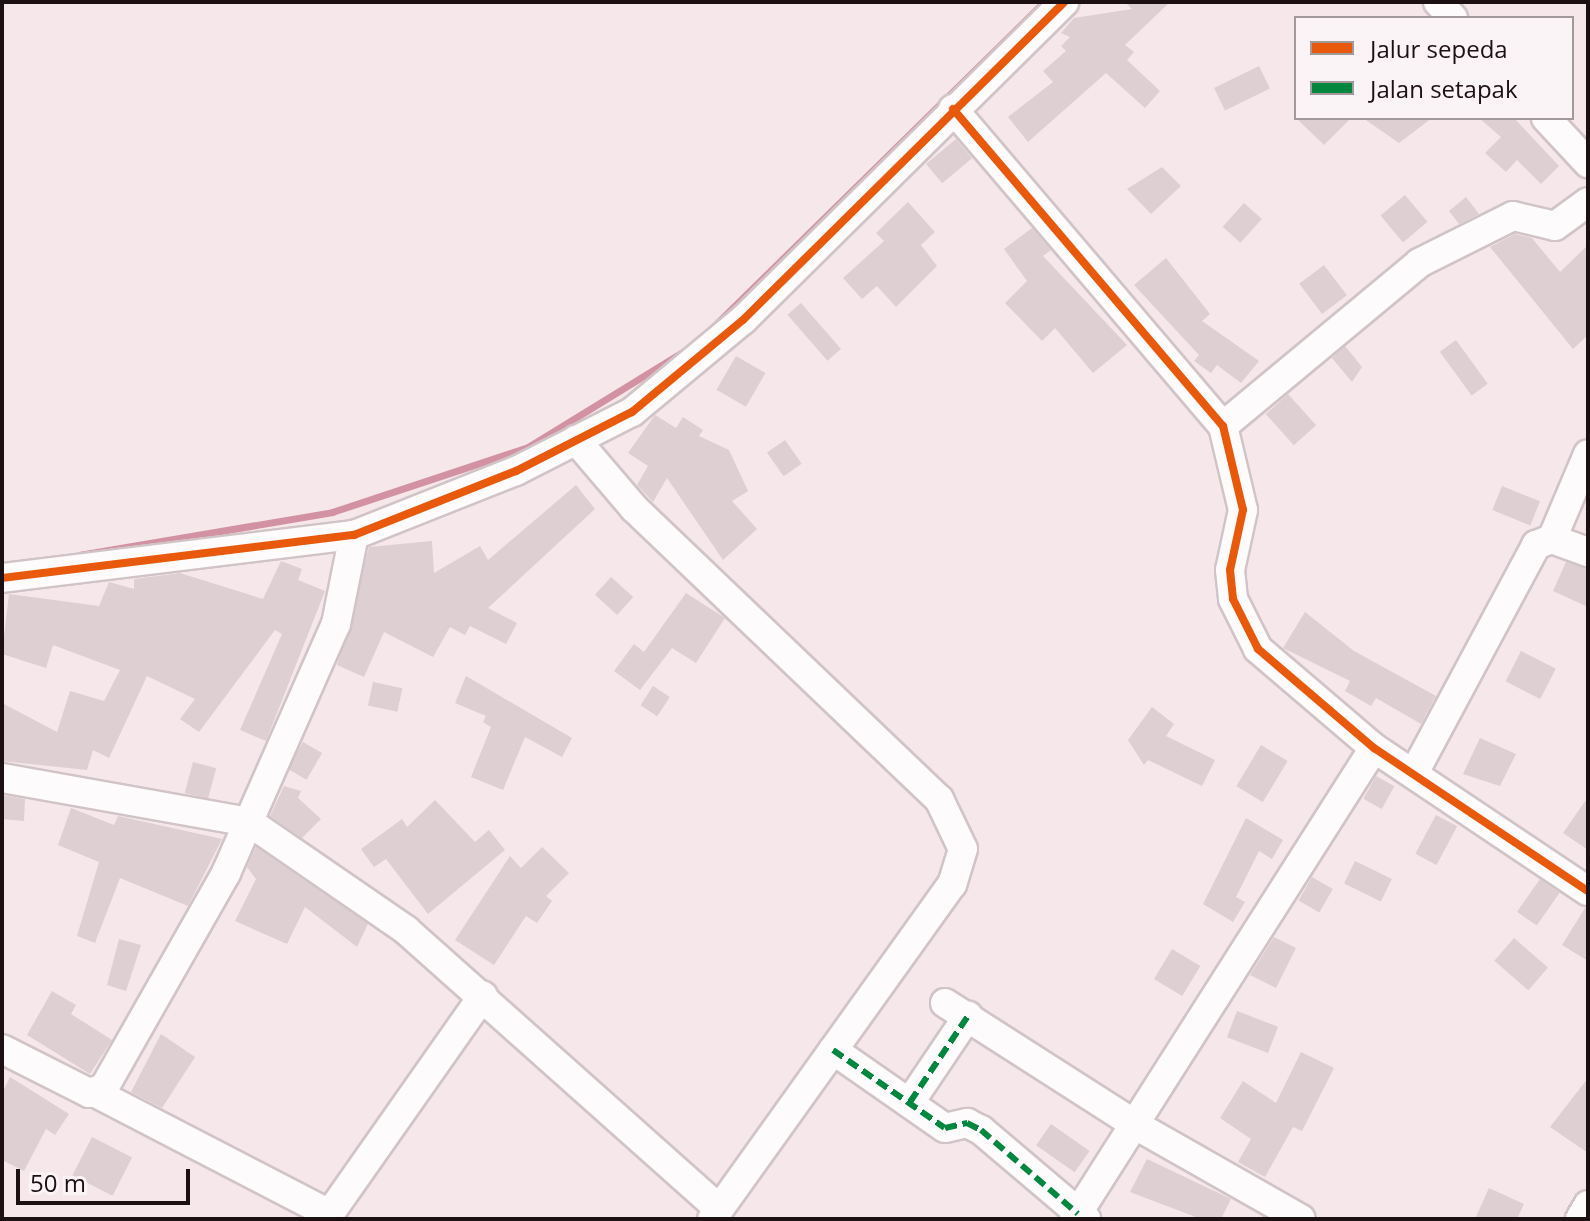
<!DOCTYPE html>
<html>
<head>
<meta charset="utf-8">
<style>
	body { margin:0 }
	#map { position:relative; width:1590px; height:1221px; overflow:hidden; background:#f6e7ea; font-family:"Open Sans",sans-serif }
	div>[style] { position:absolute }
	.stream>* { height:7px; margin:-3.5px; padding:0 3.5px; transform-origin:3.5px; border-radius:3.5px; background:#d292a3 }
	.building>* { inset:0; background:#ddcfd2; transform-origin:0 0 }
	.roads { filter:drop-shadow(2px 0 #d1c4c7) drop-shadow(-2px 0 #d1c4c7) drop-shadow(0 2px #d1c4c7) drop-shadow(0 -2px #d1c4c7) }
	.street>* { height:28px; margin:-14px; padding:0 14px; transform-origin:14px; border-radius:14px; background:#fefbfc }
	.quiet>* { height:6px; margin-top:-3px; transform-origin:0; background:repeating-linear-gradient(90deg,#00873e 0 12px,transparent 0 18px) }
	.cycleway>* { height:8px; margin:-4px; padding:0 4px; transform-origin:4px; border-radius:4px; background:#e8590c }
	span { translate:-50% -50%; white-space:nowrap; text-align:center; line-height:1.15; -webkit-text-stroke:7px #fbf4f6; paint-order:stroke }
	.frame { position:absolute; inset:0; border:4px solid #1c1013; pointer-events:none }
	.legend { position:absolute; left:1294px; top:16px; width:280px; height:104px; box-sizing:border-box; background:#fbf4f6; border:2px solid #a2999b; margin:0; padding:10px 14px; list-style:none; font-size:24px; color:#1c1013 }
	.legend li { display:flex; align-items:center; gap:16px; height:40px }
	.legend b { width:40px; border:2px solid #a2999b }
	.scale { position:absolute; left:16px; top:1169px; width:174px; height:36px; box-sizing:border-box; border:4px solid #1c1013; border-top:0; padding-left:10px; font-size:24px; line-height:28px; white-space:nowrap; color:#1c1013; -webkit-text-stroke:6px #fbf4f6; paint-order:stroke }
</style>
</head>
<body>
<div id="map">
	<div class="stream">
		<div style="left:710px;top:330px;width:468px;rotate:-44.5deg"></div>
		<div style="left:79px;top:555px;width:257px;rotate:-9.6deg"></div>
		<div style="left:332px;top:512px;width:206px;rotate:-18.3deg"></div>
		<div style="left:528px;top:447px;width:193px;rotate:-31.6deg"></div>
	</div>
	<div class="building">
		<div style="clip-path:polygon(1125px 2px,1170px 2px,1125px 45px,1134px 52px,1127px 60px,1160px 91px,1145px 108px,1106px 73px,1028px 142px,1008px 117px,1053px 82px,1043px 71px,1066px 51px,1061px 46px,1070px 37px,1061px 33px,1074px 18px,1132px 9px)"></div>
		<div style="left:1259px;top:66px;width:25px;height:50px;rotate:64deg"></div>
		<div style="clip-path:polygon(1296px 118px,1351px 118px,1324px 145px)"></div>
		<div style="clip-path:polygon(1363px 118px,1432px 118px,1399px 143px)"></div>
		<div style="clip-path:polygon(1479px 118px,1514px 118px,1559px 166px,1541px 184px,1517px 160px,1506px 172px,1485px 153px,1501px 137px)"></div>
		<div style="left:956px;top:139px;width:25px;height:39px;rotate:50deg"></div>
		<div style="clip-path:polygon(1162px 167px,1181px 186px,1151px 214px,1127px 189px)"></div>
		<div style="left:1405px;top:195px;width:35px;height:32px;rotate:50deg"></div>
		<div style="clip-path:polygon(1466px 197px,1479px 214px,1459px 224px,1449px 211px)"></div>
		<div style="clip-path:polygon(908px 202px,935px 232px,921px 245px,937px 266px,896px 307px,877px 286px,862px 299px,843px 278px,884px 241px,876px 233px)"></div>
		<div style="left:1244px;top:203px;width:24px;height:32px;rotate:42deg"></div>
		<div style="clip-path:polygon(1032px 228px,1051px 250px,1043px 256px,1127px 345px,1093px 373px,1055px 328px,1042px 341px,1005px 303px,1027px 281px,1004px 249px)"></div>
		<div style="clip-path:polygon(1515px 234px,1532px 238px,1560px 272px,1588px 245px,1588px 335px,1573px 349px,1490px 247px)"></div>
		<div style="clip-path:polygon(1166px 258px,1210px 314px,1202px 321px,1259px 361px,1241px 383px,1217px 365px,1211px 373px,1194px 361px,1199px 355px,1134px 285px)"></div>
		<div style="left:1324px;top:265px;width:38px;height:31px;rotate:53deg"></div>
		<div style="left:801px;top:303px;width:61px;height:18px;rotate:49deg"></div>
		<div style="left:1456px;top:340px;width:54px;height:20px;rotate:54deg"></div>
		<div style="clip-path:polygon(1345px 346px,1362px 367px,1352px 382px,1332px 358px)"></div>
		<div style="left:736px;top:356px;width:34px;height:39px;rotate:30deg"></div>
		<div style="left:1288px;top:394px;width:42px;height:30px;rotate:48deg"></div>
		<div style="clip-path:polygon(655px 415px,676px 428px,683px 417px,703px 430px,699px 436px,729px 450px,748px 491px,732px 501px,757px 529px,723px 560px,667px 478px,653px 502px,637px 485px,648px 466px,628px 453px)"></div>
		<div style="left:785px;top:440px;width:29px;height:22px;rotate:55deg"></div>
		<div style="clip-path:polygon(576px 485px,595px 509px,488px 608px,517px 623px,506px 644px,470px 626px,465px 635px,450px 627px,433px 657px,384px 632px,364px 677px,337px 665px,369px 547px,432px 541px,434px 573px,480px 546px,488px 560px)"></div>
		<div style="left:1502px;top:486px;width:41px;height:26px;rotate:22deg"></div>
		<div style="clip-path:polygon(281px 561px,302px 569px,298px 580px,325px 591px,266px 741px,240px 730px,282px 634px,275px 630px,199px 732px,180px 719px,195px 699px,147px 676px,109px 758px,93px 750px,87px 770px,2px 761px,2px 703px,57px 732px,70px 691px,104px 701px,120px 670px,53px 645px,46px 668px,2px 654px,9px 594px,99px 606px,109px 582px,134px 589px,134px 579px,180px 573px,263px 599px)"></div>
		<div style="clip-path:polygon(1566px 562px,1588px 569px,1588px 607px,1553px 591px)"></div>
		<div style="left:611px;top:577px;width:30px;height:24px;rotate:42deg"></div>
		<div style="clip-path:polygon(686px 593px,725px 618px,696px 663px,672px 648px,640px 690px,614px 671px,634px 644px,644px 652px)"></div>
		<div style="clip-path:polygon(1305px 612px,1354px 651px,1436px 696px,1421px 724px,1376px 698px,1371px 706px,1345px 691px,1350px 681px,1283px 648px)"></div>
		<div style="left:1521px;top:651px;width:39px;height:34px;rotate:27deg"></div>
		<div style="clip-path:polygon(466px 676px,572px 738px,562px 757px,525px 737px,503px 790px,471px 777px,491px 727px,483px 722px,486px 716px,455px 703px)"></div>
		<div style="left:373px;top:682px;width:30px;height:24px;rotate:12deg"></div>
		<div style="left:653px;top:686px;width:20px;height:23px;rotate:33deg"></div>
		<div style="clip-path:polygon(1152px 707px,1174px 724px,1166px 736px,1215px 760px,1202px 786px,1148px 760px,1144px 765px,1128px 740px)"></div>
		<div style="clip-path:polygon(1480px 738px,1516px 754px,1500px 786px,1463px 774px)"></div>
		<div style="left:303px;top:742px;width:22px;height:31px;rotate:30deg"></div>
		<div style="left:1261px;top:745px;width:31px;height:48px;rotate:31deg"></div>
		<div style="left:193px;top:762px;width:24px;height:32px;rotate:15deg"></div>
		<div style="left:1376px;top:776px;width:21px;height:26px;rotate:29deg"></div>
		<div style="clip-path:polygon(284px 786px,301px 791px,298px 798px,321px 819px,302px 838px,270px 816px)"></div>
		<div style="clip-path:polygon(2px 795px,25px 799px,24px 821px,2px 819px)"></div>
		<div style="clip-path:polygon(1588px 797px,1588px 850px,1563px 833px)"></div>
		<div style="clip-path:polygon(435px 800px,475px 842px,489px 830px,505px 850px,428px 914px,386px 859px,374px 867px,361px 849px,402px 819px,407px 827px)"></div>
		<div style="clip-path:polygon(71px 808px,114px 825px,118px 816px,222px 839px,188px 906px,120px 878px,95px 943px,77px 936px,99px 862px,58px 845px)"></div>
		<div style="left:1436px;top:815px;width:24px;height:44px;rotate:28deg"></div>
		<div style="clip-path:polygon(1246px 818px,1283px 840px,1272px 859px,1259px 851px,1236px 897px,1245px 902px,1233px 922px,1203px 904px)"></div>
		<div style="clip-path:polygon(256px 847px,368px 924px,357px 947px,305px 907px,287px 944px,235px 921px,256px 879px,247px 867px)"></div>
		<div style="clip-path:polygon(542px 847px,569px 873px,546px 896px,552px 901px,537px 923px,526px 916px,494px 965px,455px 940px,510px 856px,521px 868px)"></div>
		<div style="left:1355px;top:861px;width:41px;height:25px;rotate:26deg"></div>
		<div style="left:1312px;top:877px;width:24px;height:27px;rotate:30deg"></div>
		<div style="left:1540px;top:879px;width:24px;height:40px;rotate:35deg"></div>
		<div style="clip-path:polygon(1585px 908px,1588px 908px,1588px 961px,1562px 945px)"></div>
		<div style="clip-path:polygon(1274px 937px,1296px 948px,1276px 988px,1250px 975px)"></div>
		<div style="left:1514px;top:938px;width:45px;height:30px;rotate:41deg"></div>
		<div style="clip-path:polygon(119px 939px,141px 945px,126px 991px,107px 985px)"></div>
		<div style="left:1172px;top:949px;width:33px;height:35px;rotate:31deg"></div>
		<div style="clip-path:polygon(52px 991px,76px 1005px,71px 1014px,112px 1040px,90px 1074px,27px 1035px)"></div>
		<div style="left:1237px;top:1011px;width:44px;height:28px;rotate:21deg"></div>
		<div style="clip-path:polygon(161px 1034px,195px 1057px,162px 1108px,131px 1092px)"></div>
		<div style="clip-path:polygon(1301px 1052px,1334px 1068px,1302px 1131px,1293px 1127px,1265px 1177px,1238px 1162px,1251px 1139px,1220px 1118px,1243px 1081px,1276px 1103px)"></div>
		<div style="clip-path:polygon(10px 1077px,69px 1114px,55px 1135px,46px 1129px,24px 1171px,2px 1160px,2px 1093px)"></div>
		<div style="clip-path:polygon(1588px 1078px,1588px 1153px,1550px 1127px)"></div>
		<div style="left:1051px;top:1124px;width:47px;height:26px;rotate:35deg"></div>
		<div style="left:92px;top:1137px;width:45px;height:43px;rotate:27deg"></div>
		<div style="clip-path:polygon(1147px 1159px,1231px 1199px,1221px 1219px,1201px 1219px,1130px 1192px)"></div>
		<div style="clip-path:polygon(1489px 1188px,1524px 1204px,1517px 1219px,1475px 1219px)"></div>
	</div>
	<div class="roads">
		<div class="street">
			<div style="left:1438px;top:2px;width:22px;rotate:47deg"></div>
			<div style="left:953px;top:109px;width:416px;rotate:49.6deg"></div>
			<div style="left:1223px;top:426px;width:86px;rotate:76.6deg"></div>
			<div style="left:1243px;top:510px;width:61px;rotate:102.2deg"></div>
			<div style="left:1230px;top:570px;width:29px;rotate:84deg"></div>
			<div style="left:1233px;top:599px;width:56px;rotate:63.4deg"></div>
			<div style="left:1258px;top:649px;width:153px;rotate:40.5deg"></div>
			<div style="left:1374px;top:748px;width:257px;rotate:33.8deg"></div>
			<div style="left:1546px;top:118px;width:62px;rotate:47deg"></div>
			<div style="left:1223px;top:426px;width:255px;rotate:-39.7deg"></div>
			<div style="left:1419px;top:263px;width:105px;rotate:-26.6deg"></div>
			<div style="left:1513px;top:216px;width:43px;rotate:13.4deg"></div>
			<div style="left:1555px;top:226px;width:41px;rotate:-36deg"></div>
			<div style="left:576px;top:440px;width:89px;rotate:49.5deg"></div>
			<div style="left:634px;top:508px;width:422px;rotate:43.7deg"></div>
			<div style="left:939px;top:799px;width:55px;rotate:64.4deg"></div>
			<div style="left:963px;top:849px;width:37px;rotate:107deg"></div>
			<div style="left:952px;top:884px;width:412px;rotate:125.6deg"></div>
			<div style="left:1552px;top:539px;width:92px;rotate:-67deg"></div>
			<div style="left:2px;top:578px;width:355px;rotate:-7deg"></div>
			<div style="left:354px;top:535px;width:174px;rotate:-21.6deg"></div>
			<div style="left:516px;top:471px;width:130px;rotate:-27deg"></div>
			<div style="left:632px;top:412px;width:144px;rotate:-39.7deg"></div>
			<div style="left:743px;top:320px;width:452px;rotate:-44.7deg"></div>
			<div style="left:1414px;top:773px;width:259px;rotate:-61.8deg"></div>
			<div style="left:1536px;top:545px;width:17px;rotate:-21deg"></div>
			<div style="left:1552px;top:539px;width:38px;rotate:20deg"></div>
			<div style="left:2px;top:778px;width:251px;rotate:10.1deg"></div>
			<div style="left:249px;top:822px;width:191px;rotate:34.5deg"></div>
			<div style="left:406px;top:930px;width:419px;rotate:41.7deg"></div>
			<div style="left:945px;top:1003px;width:230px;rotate:32.6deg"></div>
			<div style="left:1139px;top:1127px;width:186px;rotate:29.6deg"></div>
			<div style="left:2px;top:1049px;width:97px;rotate:26.8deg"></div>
			<div style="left:89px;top:1093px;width:16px;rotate:-18deg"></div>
			<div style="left:104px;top:1088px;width:247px;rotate:-60.4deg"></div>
			<div style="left:226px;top:873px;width:272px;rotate:-66.2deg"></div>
			<div style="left:336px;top:624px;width:91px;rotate:-78.6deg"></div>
			<div style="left:833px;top:1050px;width:136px;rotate:34.9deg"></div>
			<div style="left:945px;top:1128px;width:23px;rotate:-13deg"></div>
			<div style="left:967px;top:1123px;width:16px;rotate:27deg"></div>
			<div style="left:981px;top:1130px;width:138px;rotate:40.3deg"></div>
			<div style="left:96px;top:1093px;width:263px;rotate:27.4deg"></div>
			<div style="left:910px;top:1102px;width:104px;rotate:-56deg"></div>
			<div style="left:326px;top:1219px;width:273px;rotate:-54.9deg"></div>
			<div style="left:1074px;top:1219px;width:558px;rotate:-57.51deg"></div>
			<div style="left:1580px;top:1219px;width:16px;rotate:-60deg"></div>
		</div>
	</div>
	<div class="quiet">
		<div style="left:833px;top:1050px;width:136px;rotate:34.9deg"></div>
		<div style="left:945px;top:1128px;width:23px;rotate:-13deg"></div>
		<div style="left:967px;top:1123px;width:16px;rotate:27deg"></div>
		<div style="left:981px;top:1130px;width:128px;rotate:40.9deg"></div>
		<div style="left:910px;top:1102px;width:104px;rotate:-56deg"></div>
	</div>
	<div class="cycleway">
		<div style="left:953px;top:109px;width:416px;rotate:49.6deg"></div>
		<div style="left:1223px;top:426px;width:86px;rotate:76.6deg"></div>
		<div style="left:1243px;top:510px;width:61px;rotate:102.2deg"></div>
		<div style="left:1230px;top:570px;width:29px;rotate:84deg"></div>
		<div style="left:1233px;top:599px;width:56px;rotate:63.4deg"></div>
		<div style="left:1258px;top:649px;width:153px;rotate:40.5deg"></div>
		<div style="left:1374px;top:748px;width:257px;rotate:33.8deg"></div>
		<div style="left:2px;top:578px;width:355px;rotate:-7deg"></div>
		<div style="left:354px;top:535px;width:174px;rotate:-21.6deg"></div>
		<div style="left:516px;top:471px;width:130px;rotate:-27deg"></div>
		<div style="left:632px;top:412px;width:144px;rotate:-39.7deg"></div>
		<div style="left:743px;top:320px;width:452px;rotate:-44.7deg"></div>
	</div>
	<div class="frame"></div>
	<ul class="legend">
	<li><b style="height:10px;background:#e8590c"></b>Jalur sepeda</li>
	<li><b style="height:10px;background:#00873e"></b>Jalan setapak</li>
	</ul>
	<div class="scale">50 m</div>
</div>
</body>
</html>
